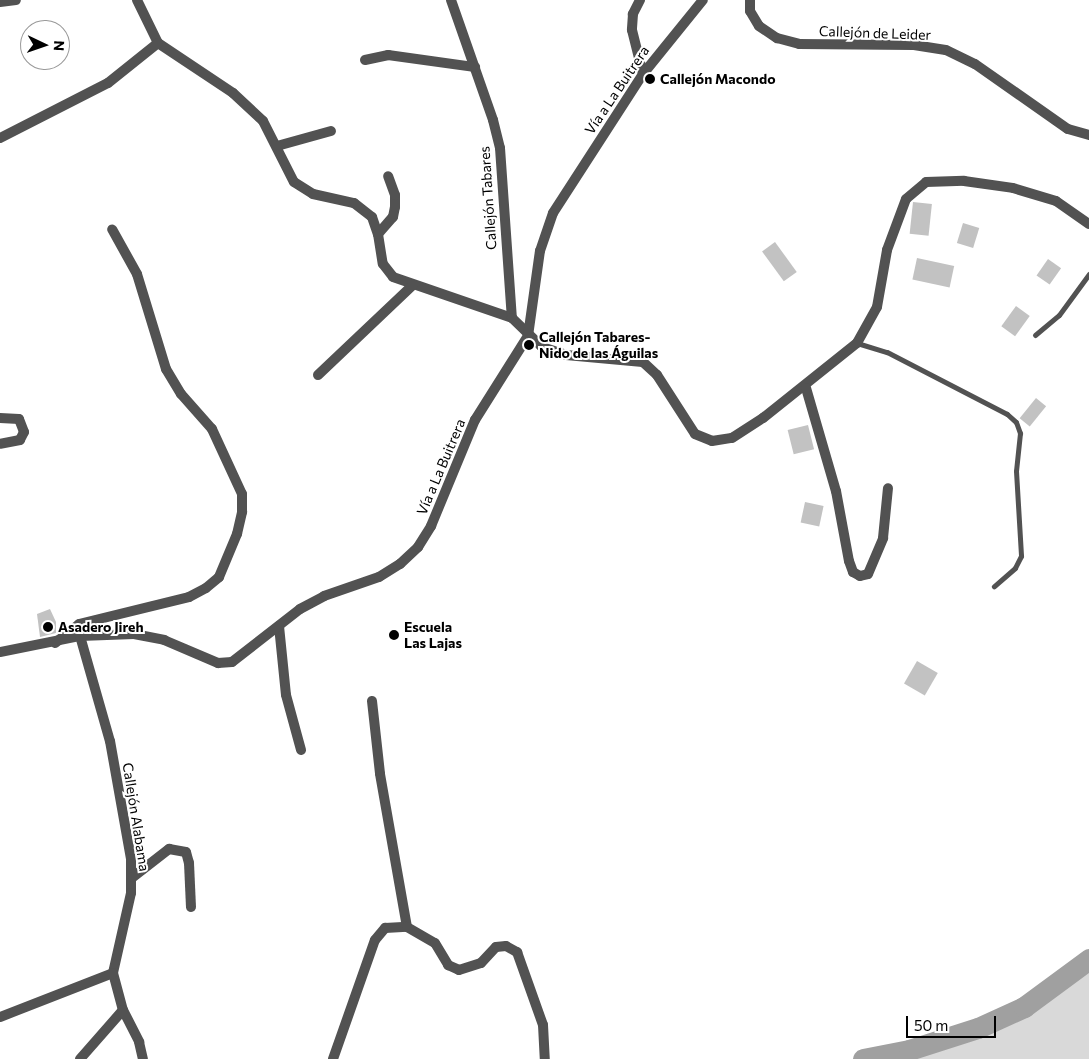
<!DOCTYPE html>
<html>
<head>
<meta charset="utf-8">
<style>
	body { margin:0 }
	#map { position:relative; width:1089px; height:1059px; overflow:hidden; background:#fff; font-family:Commissioner,sans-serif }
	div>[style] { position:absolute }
	.green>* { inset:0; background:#d9d9d9 }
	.river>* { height:21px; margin:-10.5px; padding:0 10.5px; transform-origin:10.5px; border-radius:10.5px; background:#a0a0a0 }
	.building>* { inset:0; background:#c2c2c2; transform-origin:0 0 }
	.service>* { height:5px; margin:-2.5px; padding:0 2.5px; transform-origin:2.5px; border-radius:2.5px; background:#525252 }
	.minor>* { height:10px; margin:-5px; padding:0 5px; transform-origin:5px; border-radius:5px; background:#525252 }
	.tertiary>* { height:10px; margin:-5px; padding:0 5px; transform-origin:5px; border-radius:5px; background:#525252 }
	.dots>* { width:14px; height:14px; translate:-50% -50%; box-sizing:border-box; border:2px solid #fff; border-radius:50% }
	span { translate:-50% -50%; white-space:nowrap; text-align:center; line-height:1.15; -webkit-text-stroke:4px #fff; paint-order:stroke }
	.street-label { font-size:14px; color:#000 }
	.poi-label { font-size:14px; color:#000; font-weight:700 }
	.left { translate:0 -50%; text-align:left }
	.north { position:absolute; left:20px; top:20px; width:50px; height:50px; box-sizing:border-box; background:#fff; border:1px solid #999; border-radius:50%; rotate:93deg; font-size:14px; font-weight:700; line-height:20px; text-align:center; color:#000 }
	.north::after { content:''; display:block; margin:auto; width:18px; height:22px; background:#000; clip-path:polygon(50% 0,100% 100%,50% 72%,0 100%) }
	.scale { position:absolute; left:906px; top:1016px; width:90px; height:22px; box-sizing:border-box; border:2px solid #000; border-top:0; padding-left:6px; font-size:15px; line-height:18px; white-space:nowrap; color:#000; -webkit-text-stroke:4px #fff; paint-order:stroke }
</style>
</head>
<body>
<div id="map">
	<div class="green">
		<div style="clip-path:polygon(1089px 959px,1089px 1059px,863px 1059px,909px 1050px,978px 1028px,1024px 1007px)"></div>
	</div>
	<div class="river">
		<div style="left:863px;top:1059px;width:47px;rotate:-11.1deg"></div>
		<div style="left:909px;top:1050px;width:72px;rotate:-17.7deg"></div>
		<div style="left:978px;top:1028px;width:51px;rotate:-24.5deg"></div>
		<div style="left:1024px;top:1007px;width:81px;rotate:-36.4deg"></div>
	</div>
	<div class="building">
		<div style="left:913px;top:202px;width:19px;height:32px;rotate:6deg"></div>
		<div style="left:963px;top:223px;width:17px;height:21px;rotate:17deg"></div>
		<div style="left:775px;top:242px;width:37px;height:16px;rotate:54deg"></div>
		<div style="left:917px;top:258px;width:38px;height:22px;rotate:12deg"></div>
		<div style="left:1048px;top:259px;width:16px;height:20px;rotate:35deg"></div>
		<div style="left:1016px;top:306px;width:17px;height:25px;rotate:36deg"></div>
		<div style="left:1036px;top:398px;width:13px;height:26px;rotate:39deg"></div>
		<div style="left:808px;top:425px;width:25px;height:21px;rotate:76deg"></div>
		<div style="left:805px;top:502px;width:19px;height:21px;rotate:12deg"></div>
		<div style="clip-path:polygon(50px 609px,56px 622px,56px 633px,40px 637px,37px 614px)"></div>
		<div style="left:917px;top:661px;width:24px;height:26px;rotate:30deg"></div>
	</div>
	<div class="service">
		<div style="left:1035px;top:335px;width:31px;rotate:-40deg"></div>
		<div style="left:1059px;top:315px;width:51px;rotate:-53.8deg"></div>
		<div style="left:857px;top:343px;width:31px;rotate:17deg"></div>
		<div style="left:887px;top:352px;width:135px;rotate:27.3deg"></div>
		<div style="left:1007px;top:414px;width:12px;rotate:42deg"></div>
		<div style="left:1016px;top:422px;width:12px;rotate:70deg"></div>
		<div style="left:1020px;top:433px;width:38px;rotate:96deg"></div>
		<div style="left:1016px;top:471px;width:85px;rotate:86.6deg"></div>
		<div style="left:1021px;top:556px;width:13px;rotate:117deg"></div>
		<div style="left:1015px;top:568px;width:28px;rotate:139deg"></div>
	</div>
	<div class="minor">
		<div style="left:137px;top:0;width:48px;rotate:64deg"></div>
		<div style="left:158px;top:43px;width:90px;rotate:33.7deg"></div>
		<div style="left:233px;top:93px;width:41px;rotate:43deg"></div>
		<div style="left:263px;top:121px;width:68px;rotate:63.1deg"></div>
		<div style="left:294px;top:182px;width:22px;rotate:32deg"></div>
		<div style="left:313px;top:194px;width:42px;rotate:12.4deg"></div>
		<div style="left:354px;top:203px;width:23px;rotate:38deg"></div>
		<div style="left:372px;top:217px;width:18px;rotate:71deg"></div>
		<div style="left:378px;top:234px;width:30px;rotate:81deg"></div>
		<div style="left:383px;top:264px;width:16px;rotate:52deg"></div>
		<div style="left:393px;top:277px;width:126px;rotate:19deg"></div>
		<div style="left:451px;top:0;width:127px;rotate:70.7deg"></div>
		<div style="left:493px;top:120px;width:29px;rotate:76deg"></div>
		<div style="left:500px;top:148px;width:170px;rotate:86deg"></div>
		<div style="left:512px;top:318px;width:42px;rotate:44deg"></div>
		<div style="left:542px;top:347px;width:25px;rotate:18deg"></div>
		<div style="left:566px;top:355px;width:77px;rotate:5.2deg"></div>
		<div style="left:643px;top:362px;width:19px;rotate:43deg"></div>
		<div style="left:657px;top:375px;width:70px;rotate:57.2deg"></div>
		<div style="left:695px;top:434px;width:18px;rotate:22deg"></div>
		<div style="left:712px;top:441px;width:20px;rotate:-9deg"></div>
		<div style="left:732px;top:438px;width:37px;rotate:-33deg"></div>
		<div style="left:763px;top:418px;width:120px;rotate:-38.6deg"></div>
		<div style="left:857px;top:343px;width:41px;rotate:-60.9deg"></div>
		<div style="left:877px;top:307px;width:58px;rotate:-80deg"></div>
		<div style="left:887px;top:250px;width:54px;rotate:-69.6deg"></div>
		<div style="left:906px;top:199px;width:26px;rotate:-40deg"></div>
		<div style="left:926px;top:182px;width:38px;rotate:-2deg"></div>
		<div style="left:964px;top:181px;width:49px;rotate:8.1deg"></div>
		<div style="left:1013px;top:188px;width:45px;rotate:16.8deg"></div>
		<div style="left:1056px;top:201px;width:40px;rotate:34.9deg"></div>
		<div style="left:640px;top:0;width:16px;rotate:117deg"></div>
		<div style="left:633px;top:14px;width:16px;rotate:94deg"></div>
		<div style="left:632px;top:30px;width:45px;rotate:76deg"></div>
		<div style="left:750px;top:0;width:11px;rotate:90deg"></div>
		<div style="left:750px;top:11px;width:17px;rotate:59deg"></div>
		<div style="left:759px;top:26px;width:22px;rotate:34deg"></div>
		<div style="left:777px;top:38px;width:23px;rotate:15deg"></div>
		<div style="left:799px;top:44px;width:115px;rotate:0.5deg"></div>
		<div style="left:914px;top:45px;width:32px;rotate:9deg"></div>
		<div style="left:946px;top:50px;width:32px;rotate:26deg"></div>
		<div style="left:975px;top:64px;width:113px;rotate:35deg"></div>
		<div style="left:1068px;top:129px;width:22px;rotate:16deg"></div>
		<div style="left:0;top:2px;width:16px;rotate:-7deg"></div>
		<div style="left:365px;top:60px;width:24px;rotate:-12deg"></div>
		<div style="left:388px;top:55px;width:88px;rotate:7.9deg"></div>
		<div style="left:0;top:138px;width:121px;rotate:-27deg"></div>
		<div style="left:108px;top:83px;width:64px;rotate:-38.7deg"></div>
		<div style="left:277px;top:146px;width:56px;rotate:-15.5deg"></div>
		<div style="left:378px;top:234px;width:23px;rotate:-49deg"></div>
		<div style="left:393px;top:217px;width:10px;rotate:-79deg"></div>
		<div style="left:395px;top:207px;width:12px;rotate:-90deg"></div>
		<div style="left:395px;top:195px;width:20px;rotate:-110deg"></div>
		<div style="left:318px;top:375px;width:131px;rotate:-43.5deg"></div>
		<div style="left:806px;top:388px;width:107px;rotate:73.8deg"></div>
		<div style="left:836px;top:491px;width:71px;rotate:79.5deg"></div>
		<div style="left:849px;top:561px;width:12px;rotate:70deg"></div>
		<div style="left:853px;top:572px;width:8px;rotate:30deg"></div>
		<div style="left:860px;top:576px;width:8px;rotate:-14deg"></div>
		<div style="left:868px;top:574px;width:39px;rotate:-67deg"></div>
		<div style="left:883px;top:538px;width:50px;rotate:-84.3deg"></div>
		<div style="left:0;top:418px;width:19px;rotate:3deg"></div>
		<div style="left:19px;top:419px;width:14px;rotate:69deg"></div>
		<div style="left:24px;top:432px;width:9px;rotate:117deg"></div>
		<div style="left:20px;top:440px;width:20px;rotate:169deg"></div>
		<div style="left:279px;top:626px;width:69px;rotate:84.2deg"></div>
		<div style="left:286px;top:695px;width:57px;rotate:74.7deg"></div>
		<div style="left:80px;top:636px;width:109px;rotate:74.1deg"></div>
		<div style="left:110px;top:741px;width:120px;rotate:79.9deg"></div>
		<div style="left:131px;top:859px;width:34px;rotate:90deg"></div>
		<div style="left:131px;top:893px;width:82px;rotate:102.7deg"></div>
		<div style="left:113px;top:973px;width:38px;rotate:75deg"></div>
		<div style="left:123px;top:1010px;width:36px;rotate:63deg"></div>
		<div style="left:139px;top:1042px;width:17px;rotate:77deg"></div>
		<div style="left:55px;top:643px;width:31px;rotate:-38deg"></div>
		<div style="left:79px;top:624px;width:113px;rotate:-13.8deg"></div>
		<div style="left:189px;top:597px;width:19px;rotate:-28deg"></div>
		<div style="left:206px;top:588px;width:17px;rotate:-40deg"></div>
		<div style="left:219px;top:577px;width:47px;rotate:-67.3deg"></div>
		<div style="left:237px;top:534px;width:23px;rotate:-77deg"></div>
		<div style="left:242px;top:512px;width:18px;rotate:-90deg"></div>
		<div style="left:242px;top:494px;width:72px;rotate:-114.8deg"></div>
		<div style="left:212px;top:429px;width:47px;rotate:-131.5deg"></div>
		<div style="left:181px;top:394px;width:29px;rotate:-121deg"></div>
		<div style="left:166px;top:369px;width:99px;rotate:-107deg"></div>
		<div style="left:137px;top:274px;width:51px;rotate:-119.1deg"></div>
		<div style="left:372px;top:701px;width:73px;rotate:83.7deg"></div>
		<div style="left:380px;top:774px;width:155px;rotate:80deg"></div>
		<div style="left:133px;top:877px;width:46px;rotate:-37.9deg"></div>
		<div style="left:169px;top:849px;width:17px;rotate:10deg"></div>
		<div style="left:186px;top:852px;width:11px;rotate:75deg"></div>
		<div style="left:189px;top:863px;width:44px;rotate:87.4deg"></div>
		<div style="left:0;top:1017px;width:121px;rotate:-21.3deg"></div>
		<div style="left:80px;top:1059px;width:65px;rotate:-48.7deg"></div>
		<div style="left:333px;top:1059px;width:126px;rotate:-70.6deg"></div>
		<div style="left:375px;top:940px;width:16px;rotate:-50deg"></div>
		<div style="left:385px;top:928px;width:22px;rotate:-3deg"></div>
		<div style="left:407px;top:927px;width:32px;rotate:30deg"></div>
		<div style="left:435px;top:943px;width:26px;rotate:59deg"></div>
		<div style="left:448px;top:965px;width:12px;rotate:24deg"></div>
		<div style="left:459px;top:970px;width:23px;rotate:-18deg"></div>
		<div style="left:481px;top:963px;width:22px;rotate:-47deg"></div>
		<div style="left:496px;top:947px;width:10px;rotate:-6deg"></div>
		<div style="left:506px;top:946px;width:13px;rotate:29deg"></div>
		<div style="left:517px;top:952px;width:77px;rotate:70.4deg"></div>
		<div style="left:543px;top:1025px;width:34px;rotate:87deg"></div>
	</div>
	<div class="tertiary">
		<div style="left:0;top:652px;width:82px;rotate:-11.3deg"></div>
		<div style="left:80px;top:636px;width:54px;rotate:-2.1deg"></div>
		<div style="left:134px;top:634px;width:31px;rotate:11deg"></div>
		<div style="left:164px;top:640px;width:59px;rotate:23.1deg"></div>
		<div style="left:218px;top:663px;width:14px;rotate:-4deg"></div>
		<div style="left:232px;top:662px;width:86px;rotate:-37.9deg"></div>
		<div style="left:300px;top:609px;width:27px;rotate:-28deg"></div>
		<div style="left:324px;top:596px;width:58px;rotate:-19.1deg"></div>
		<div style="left:379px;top:577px;width:25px;rotate:-32deg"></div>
		<div style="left:400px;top:564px;width:25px;rotate:-43deg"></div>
		<div style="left:418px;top:547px;width:25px;rotate:-58deg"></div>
		<div style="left:431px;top:526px;width:115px;rotate:-67.5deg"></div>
		<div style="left:475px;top:420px;width:99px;rotate:-57.8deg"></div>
		<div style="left:528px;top:336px;width:86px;rotate:-82deg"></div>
		<div style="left:540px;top:251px;width:40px;rotate:-71.1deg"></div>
		<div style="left:553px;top:213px;width:166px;rotate:-57.1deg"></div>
		<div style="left:643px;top:74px;width:95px;rotate:-51deg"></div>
	</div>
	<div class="dots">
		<div style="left:650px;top:79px;background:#000"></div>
		<div style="left:529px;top:345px;background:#000"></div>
		<div style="left:48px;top:627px;background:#000"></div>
		<div style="left:394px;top:635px;background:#000"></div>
	</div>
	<div class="street-label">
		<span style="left:875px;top:33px;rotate:2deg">Callejón de Leider</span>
		<span style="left:617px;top:90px;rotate:-56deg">Vía a La Buitrera</span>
		<span style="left:488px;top:198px;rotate:-94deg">Callejón Tabares</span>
		<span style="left:441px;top:467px;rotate:-67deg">Vía a La Buitrera</span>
		<span style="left:136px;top:817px;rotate:81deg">Callejón Alabama</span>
	</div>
	<div class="poi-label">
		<span class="left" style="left:660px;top:79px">Callejón Macondo</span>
		<span class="left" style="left:539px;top:345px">Callejón Tabares-<br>Nido de las Águilas</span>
		<span class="left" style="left:58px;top:627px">Asadero Jireh</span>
		<span class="left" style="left:404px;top:635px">Escuela<br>Las Lajas</span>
	</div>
	<div class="north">N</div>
	<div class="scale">50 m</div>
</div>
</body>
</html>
